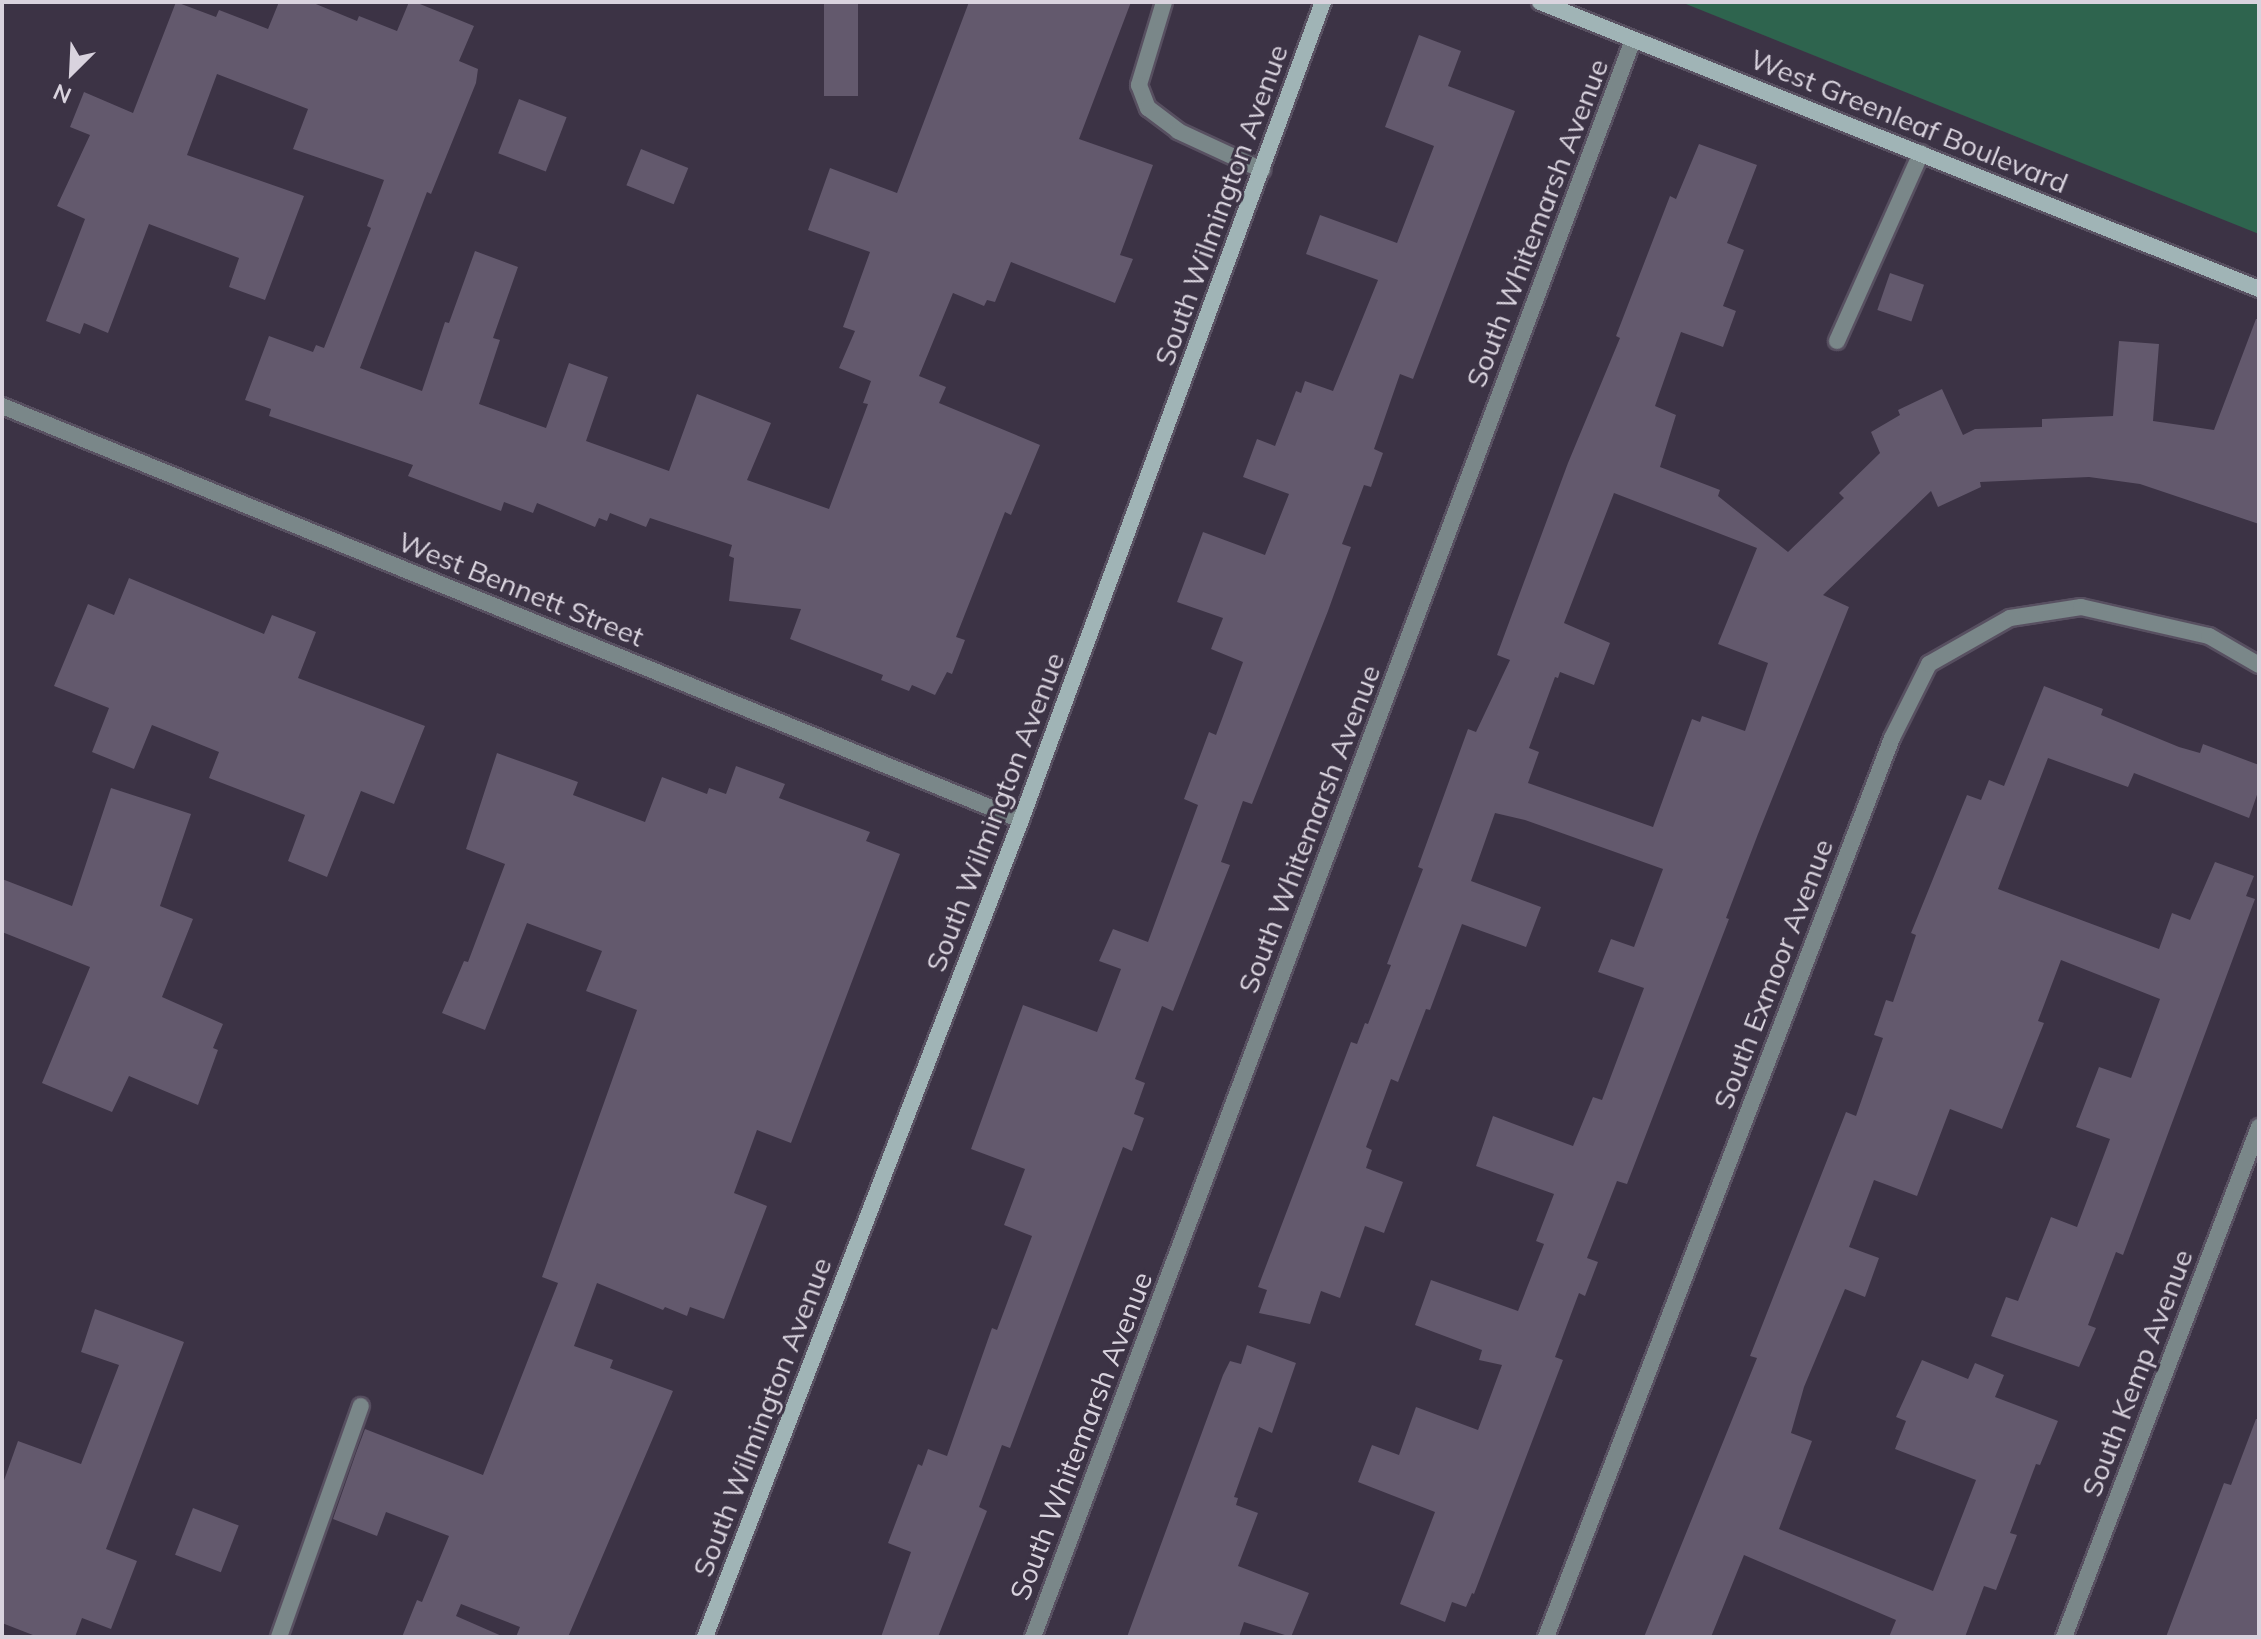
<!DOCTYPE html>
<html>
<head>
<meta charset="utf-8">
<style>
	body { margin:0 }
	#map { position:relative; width:2261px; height:1639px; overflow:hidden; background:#3c3345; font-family:Mulish,sans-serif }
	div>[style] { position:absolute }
	.green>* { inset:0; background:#2e644e }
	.building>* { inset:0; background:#63596d; transform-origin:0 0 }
	.roads { filter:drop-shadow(2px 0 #585061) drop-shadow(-2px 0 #585061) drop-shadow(0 2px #585061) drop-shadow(0 -2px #585061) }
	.lane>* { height:16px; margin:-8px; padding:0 8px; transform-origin:8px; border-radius:8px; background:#7a8789 }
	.street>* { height:16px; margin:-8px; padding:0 8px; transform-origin:8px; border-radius:8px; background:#7a8789 }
	.secondary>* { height:16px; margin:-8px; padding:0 8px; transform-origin:8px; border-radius:8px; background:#a0b4b6 }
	span { translate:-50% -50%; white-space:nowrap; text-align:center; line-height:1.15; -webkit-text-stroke:6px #3c3345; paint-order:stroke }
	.street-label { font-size:28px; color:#d9d3de }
	.frame { position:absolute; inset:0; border:4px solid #d9d3de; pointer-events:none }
	.north { position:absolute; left:32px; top:32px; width:80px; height:80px; -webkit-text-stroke:6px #3c3345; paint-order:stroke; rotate:204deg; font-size:22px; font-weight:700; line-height:32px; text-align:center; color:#d9d3de }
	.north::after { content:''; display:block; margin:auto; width:28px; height:36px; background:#d9d3de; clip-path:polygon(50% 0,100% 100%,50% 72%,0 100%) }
</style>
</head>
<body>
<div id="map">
	<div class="green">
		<div style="clip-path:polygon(1681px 2px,2259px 2px,2259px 234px)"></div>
	</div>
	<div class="building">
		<div style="clip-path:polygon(176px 2px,216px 17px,219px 10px,268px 29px,279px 2px,311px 2px,357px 21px,359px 16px,397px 31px,409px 2px,415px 2px,474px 26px,459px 61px,478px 69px,476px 83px,431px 194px,427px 192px,360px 368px,422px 391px,445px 322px,449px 323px,475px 251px,518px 267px,493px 338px,500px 340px,479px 404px,546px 428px,569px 363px,608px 377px,586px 441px,669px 471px,697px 394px,771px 423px,747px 480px,829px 509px,868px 404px,863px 403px,871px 381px,839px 368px,855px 331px,843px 327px,870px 252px,808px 230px,830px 168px,897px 193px,969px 2px,1131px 2px,1079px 139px,1153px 165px,1120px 255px,1133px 259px,1115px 303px,1011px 262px,995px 302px,987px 300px,984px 306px,953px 293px,919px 376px,946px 387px,939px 403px,1040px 445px,1011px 515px,1005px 512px,956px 637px,965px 640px,952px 674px,947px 672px,935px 695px,912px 685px,909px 691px,881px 680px,883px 675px,790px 639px,801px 609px,729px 601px,734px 558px,729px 556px,732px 545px,650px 518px,646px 527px,610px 513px,607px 521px,599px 518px,595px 527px,537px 503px,533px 513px,504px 502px,501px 511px,408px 476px,413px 465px,269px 416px,271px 409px,245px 400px,269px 336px,313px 352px,316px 345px,324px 348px,371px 228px,367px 226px,384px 180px,293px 149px,308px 109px,217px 74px,187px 155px,304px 196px,265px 300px,229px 287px,239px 258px,149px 224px,108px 333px,84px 323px,80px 334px,46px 321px,85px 219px,57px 206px,90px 135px,70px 127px,84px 92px,133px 113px)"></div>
		<div style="left:824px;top:2px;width:34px;height:94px"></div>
		<div style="clip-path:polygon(1419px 35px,1461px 51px,1448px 86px,1515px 111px,1413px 379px,1400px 374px,1374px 449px,1383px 453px,1371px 487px,1364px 485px,1342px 544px,1351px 547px,1328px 611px,1252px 804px,1243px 801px,1221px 862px,1230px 865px,1173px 1011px,1162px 1006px,1135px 1079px,1145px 1083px,1134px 1114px,1144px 1118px,1132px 1151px,1123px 1147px,1010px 1448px,1002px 1445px,979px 1507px,987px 1511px,938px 1637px,881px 1637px,911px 1552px,888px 1543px,918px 1464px,922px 1466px,928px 1449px,947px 1456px,992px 1328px,997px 1330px,1032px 1236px,1004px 1225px,1025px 1169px,971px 1149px,1023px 1005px,1097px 1032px,1121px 969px,1099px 961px,1113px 929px,1148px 942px,1198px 805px,1184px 799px,1209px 732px,1216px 735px,1243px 662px,1211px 649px,1223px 618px,1177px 602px,1203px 532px,1265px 555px,1289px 494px,1243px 477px,1257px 439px,1275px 446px,1296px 391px,1301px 393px,1305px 381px,1333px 391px,1378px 280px,1306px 254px,1320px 215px,1397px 243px,1434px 146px,1385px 127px)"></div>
		<div style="left:519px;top:99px;width:51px;height:58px;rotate:21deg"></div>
		<div style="clip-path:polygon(evenodd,1699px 144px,1757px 165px,1727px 243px,1744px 250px,1723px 306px,1736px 311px,1723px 347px,1681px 332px,1655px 406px,1676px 415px,1660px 467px,1720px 490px,1718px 496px,1788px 552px,1844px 498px,1839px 493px,1880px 453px,1871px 432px,1900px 415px,1898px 410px,1942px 389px,1963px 435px,1975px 429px,2042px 427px,2042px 419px,2113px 416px,2119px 341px,2159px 344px,2153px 421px,2214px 430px,2256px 319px,2259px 319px,2259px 524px,2140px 484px,2089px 477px,1980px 482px,1981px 487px,1938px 507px,1931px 491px,1823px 595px,1849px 607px,1758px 834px,1726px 918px,1729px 919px,1627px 1184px,1617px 1181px,1587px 1258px,1598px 1262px,1585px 1296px,1579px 1293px,1555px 1357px,1563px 1360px,1474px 1594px,1472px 1593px,1466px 1607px,1452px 1602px,1445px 1622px,1400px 1604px,1435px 1512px,1358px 1482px,1372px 1445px,1399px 1455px,1416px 1407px,1478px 1430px,1502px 1365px,1479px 1360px,1482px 1350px,1415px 1325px,1431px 1280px,1518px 1311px,1544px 1244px,1536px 1241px,1554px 1194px,1476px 1166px,1493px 1116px,1573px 1146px,1593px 1097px,1602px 1100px,1644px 988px,1598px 972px,1611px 939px,1634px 947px,1663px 869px,1525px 820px,1495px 813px,1471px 881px,1541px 907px,1526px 947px,1462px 924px,1430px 1010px,1426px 1009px,1398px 1082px,1391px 1079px,1366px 1147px,1372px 1150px,1366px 1168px,1403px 1182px,1384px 1233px,1365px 1226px,1340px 1298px,1321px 1291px,1310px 1324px,1259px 1313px,1267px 1290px,1258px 1287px,1351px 1042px,1357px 1044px,1365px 1023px,1368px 1024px,1391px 965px,1387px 964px,1423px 869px,1418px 867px,1468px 729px,1476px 732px,1510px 660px,1497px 655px,1568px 463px,1620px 338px,1616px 336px,1670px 196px,1676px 199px,1699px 144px,1614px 493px,1757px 548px,1718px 644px,1768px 663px,1745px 731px,1702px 716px,1700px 722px,1692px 719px,1653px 827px,1528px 783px,1539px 752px,1529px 748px,1555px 677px,1558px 678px,1560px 672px,1594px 685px,1610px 643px,1564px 623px,1614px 493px)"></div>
		<div style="left:641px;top:149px;width:51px;height:39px;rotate:22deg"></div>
		<div style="left:1890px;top:273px;width:36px;height:39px;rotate:19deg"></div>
		<div style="clip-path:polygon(129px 578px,264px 634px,272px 615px,316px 632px,298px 678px,425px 726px,394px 804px,361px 791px,327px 877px,288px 861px,305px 815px,209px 778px,219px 752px,152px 725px,134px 769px,92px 752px,109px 708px,54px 686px,88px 604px,114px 615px)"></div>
		<div style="clip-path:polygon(2044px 686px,2103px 709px,2101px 715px,2179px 747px,2200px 753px,2203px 744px,2259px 765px,2259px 789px,2249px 818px,2134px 773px,2128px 787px,2048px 758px,1998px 889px,2159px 949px,2172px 913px,2190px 920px,2215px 862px,2254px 876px,2246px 896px,2255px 899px,2123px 1255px,2116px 1252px,2088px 1325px,2096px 1328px,2079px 1367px,1991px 1336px,2006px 1297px,2018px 1301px,2051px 1217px,2077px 1227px,2110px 1139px,2076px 1127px,2099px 1067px,2131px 1078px,2160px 999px,2061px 960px,2038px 1021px,2044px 1023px,2002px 1129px,1950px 1109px,1917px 1196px,1874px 1180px,1849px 1247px,1879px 1258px,1865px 1297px,1845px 1289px,1804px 1387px,1791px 1433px,1812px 1441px,1779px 1529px,1933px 1591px,1976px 1480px,1895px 1449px,1906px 1421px,1896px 1417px,1922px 1360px,1968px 1379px,1975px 1363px,2004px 1375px,1995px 1397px,2058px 1421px,2040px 1465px,2036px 1464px,2010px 1533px,2017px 1535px,1996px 1590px,1984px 1586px,1965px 1637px,1889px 1637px,1896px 1620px,1744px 1555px,1711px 1637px,1644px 1637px,1757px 1358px,1750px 1356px,1846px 1112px,1856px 1116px,1883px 1038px,1874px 1035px,1886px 1000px,1893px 1002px,1916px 935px,1911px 933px,1967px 795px,1981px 800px,1989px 780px,2004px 786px)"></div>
		<div style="clip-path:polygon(497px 753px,578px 782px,573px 795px,645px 822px,662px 777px,707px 794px,709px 788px,726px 794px,736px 766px,785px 784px,779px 798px,870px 832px,866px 841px,900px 854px,791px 1143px,757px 1130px,734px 1193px,767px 1206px,724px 1319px,690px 1307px,687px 1316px,665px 1307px,663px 1310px,597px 1283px,574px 1346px,613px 1360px,610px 1368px,673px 1391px,568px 1637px,516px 1637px,520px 1627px,461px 1604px,456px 1616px,504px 1637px,402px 1637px,417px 1600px,422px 1602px,449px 1536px,386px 1512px,377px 1536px,333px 1519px,356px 1453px,365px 1429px,483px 1475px,558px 1283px,542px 1277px,637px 1010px,586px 991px,602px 951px,527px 923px,485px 1030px,442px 1013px,464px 961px,468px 962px,505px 864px,466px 849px)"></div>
		<div style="clip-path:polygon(111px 788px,191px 814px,160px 906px,193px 919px,162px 997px,223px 1024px,213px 1048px,218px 1050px,198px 1105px,129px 1076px,112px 1112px,42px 1083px,90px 967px,2px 932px,2px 879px,72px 906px)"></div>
		<div style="clip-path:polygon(95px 1309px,184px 1342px,106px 1549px,137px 1561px,111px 1629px,82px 1618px,75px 1637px,38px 1637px,2px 1623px,2px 1486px,18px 1441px,81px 1464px,119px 1365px,81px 1352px)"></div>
		<div style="clip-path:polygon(1247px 1345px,1296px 1363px,1272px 1433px,1259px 1427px,1234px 1497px,1238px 1498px,1236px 1505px,1258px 1513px,1238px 1566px,1309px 1593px,1291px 1637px,1244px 1622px,1239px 1637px,1127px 1637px,1223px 1375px,1230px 1361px,1241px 1364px)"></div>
		<div style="clip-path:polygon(2256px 1419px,2259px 1419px,2259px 1637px,2166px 1637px,2224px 1483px,2231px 1485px)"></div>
		<div style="left:193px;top:1508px;width:49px;height:50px;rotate:21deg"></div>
	</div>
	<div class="roads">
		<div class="lane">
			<div style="left:1164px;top:2px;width:87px;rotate:106.8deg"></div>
			<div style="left:1139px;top:85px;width:25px;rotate:69deg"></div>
			<div style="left:1148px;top:108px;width:38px;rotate:37deg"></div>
			<div style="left:1178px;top:131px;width:93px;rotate:24.9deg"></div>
			<div style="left:1837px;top:341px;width:206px;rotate:-65.9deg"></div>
			<div style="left:279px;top:1637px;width:245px;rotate:-70.5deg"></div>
		</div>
		<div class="street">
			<div style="left:2px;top:406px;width:1100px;rotate:22.11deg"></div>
			<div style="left:1033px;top:1637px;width:1706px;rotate:-69.41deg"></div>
			<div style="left:1546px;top:1637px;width:963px;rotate:-68.95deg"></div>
			<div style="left:1892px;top:738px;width:83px;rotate:-63.4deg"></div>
			<div style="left:1929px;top:664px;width:93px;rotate:-29.6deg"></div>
			<div style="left:2010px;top:618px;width:72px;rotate:-8.8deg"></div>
			<div style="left:2081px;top:607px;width:131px;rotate:12.8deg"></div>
			<div style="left:2209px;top:636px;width:58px;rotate:30.1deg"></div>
			<div style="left:2064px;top:1637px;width:546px;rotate:-69.08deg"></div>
		</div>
		<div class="secondary">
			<div style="left:1540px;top:2px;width:774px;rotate:21.76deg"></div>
			<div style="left:705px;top:1637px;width:876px;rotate:-68.85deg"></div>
			<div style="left:1021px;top:820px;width:872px;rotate:-69.74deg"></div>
		</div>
	</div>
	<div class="street-label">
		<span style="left:1909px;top:121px;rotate:22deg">West Greenleaf Boulevard</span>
		<span style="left:1221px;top:205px;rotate:-70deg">South Wilmington Avenue</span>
		<span style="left:1537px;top:223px;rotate:-69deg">South Whitemarsh Avenue</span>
		<span style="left:521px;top:589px;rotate:22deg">West Bennett Street</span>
		<span style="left:995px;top:812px;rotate:-69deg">South Wilmington Avenue</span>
		<span style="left:1309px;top:829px;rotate:-69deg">South Whitemarsh Avenue</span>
		<span style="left:1773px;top:974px;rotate:-69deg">South Exmoor Avenue</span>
		<span style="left:2137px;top:1373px;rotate:-69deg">South Kemp Avenue</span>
		<span style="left:762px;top:1417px;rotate:-69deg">South Wilmington Avenue</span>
		<span style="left:1081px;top:1436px;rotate:-69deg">South Whitemarsh Avenue</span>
	</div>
	<div class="frame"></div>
	<div class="north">N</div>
</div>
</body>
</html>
